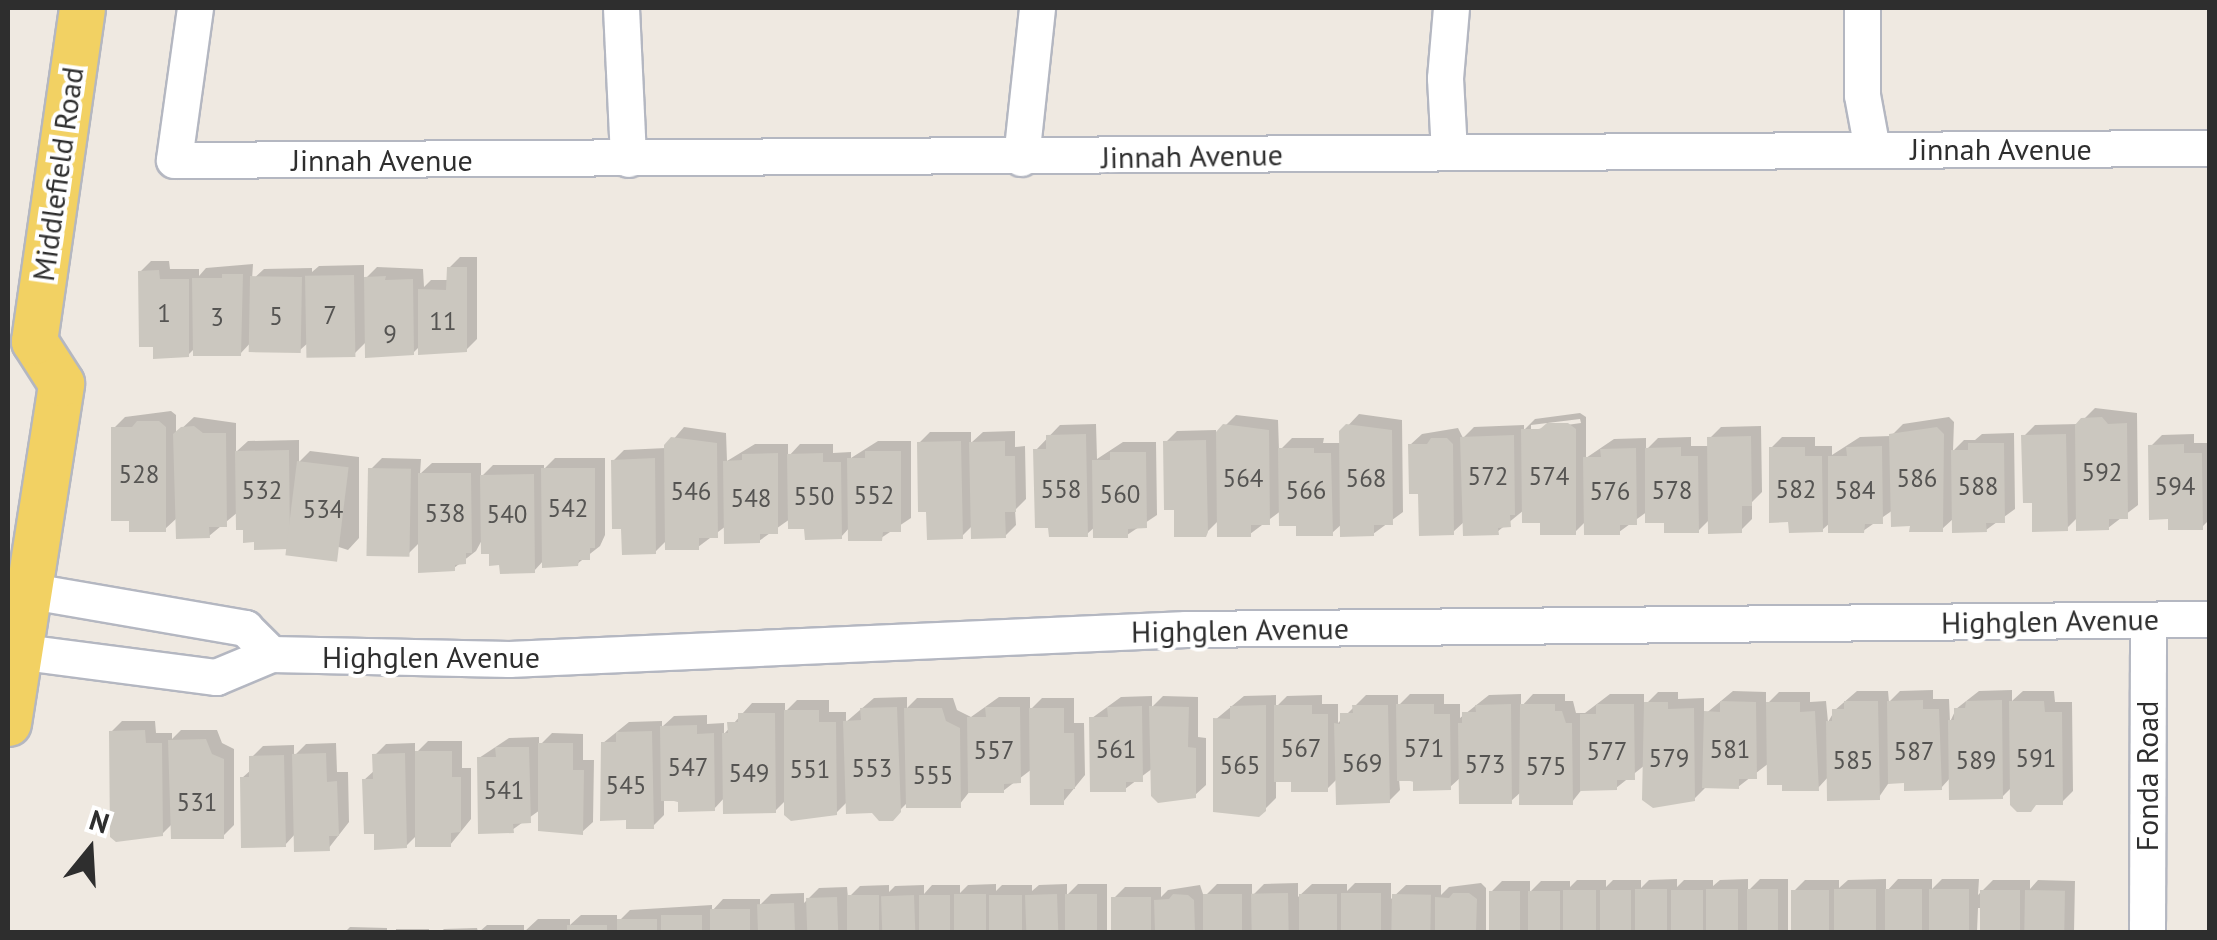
<!DOCTYPE html>
<html>
<head>
<meta charset="utf-8">
<style>
	body { margin:0 }
	#map { position:relative; width:2217px; height:940px; overflow:hidden; background:#efe9e1; font-family:"PT Sans",sans-serif }
	div>[style] { position:absolute }
	.shadow>* { inset:0; background:#0003; transform-origin:0 0 }
	.building>* { inset:0; background:#cbc7bf; transform-origin:0 0 }
	.roads { filter:drop-shadow(2px 0 #b4b7c1) drop-shadow(-2px 0 #b4b7c1) drop-shadow(0 2px #b4b7c1) drop-shadow(0 -2px #b4b7c1) }
	.minor>* { height:35px; margin:-17.5px; padding:0 17.5px; transform-origin:17.5px; border-radius:17.5px; background:#fff }
	.major>* { height:45px; margin:-22.5px; padding:0 22.5px; transform-origin:22.5px; border-radius:22.5px; background:#f2d163 }
	span { translate:-50% -50%; white-space:nowrap; text-align:center; line-height:1.15; -webkit-text-stroke:8px #fff; paint-order:stroke }
	.number-label { font-size:25px; color:#555452 }
	.number-label span { -webkit-text-stroke-width:0 }
	.street-label { font-size:30px; color:#2e2e2e }
	.frame { position:absolute; inset:0; border:10px solid #2e2e2e; pointer-events:none }
	.north { position:absolute; left:40px; top:800px; width:100px; height:100px; -webkit-text-stroke:8px #fff; paint-order:stroke; rotate:18deg; font-size:28px; font-weight:700; line-height:40px; text-align:center; color:#2e2e2e }
	.north::after { content:''; display:block; margin:auto; width:35px; height:45px; background:#2e2e2e; clip-path:polygon(50% 0,100% 100%,50% 72%,0 100%) }
</style>
</head>
<body>
<div id="map">
	<div class="shadow">
		<div style="clip-path:polygon(460px 257px,477px 257px,477px 339px,466px 350px,421px 345px,413px 353px,367px 341px,354px 354px,309px 342px,300px 350px,254px 339px,240px 354px,196px 347px,188px 355px,140px 272px,151px 261px,169px 261px,170px 269px,199px 269px,199px 276px,206px 268px,253px 264px,252px 280px,264px 269px,312px 268px,312px 272px,319px 266px,364px 265px,364px 280px,377px 267px,423px 269px,424px 287px,431px 280px,449px 280px,449px 268px)"></div>
		<div style="clip-path:polygon(2095px 408px,2137px 413px,2138px 505px,2108px 528px,2078px 517px,2067px 528px,2034px 501px,2024px 436px,2035px 425px,2079px 424px)"></div>
		<div style="clip-path:polygon(171px 411px,176px 415px,176px 434px,194px 417px,236px 423px,236px 452px,248px 441px,299px 440px,299px 462px,310px 451px,359px 457px,359px 538px,348px 550px,299px 534px,287px 546px,256px 540px,238px 512px,209px 536px,178px 517px,165px 529px,114px 428px,125px 417px)"></div>
		<div style="clip-path:polygon(evenodd,1580px 413px,1586px 417px,1586px 458px,1614px 439px,1646px 438px,1646px 450px,1658px 438px,1691px 437px,1691px 446px,1710px 446px,1710px 438px,1721px 427px,1761px 426px,1762px 492px,1752px 502px,1752px 519px,1741px 530px,1711px 518px,1698px 531px,1648px 511px,1619px 532px,1586px 521px,1575px 532px,1524px 510px,1497px 532px,1465px 521px,1453px 532px,1421px 491px,1410px 445px,1422px 434px,1458px 428px,1463px 438px,1474px 427px,1524px 425px,1524px 430px,1535px 419px,1580px 413px,1580px 419px,1581px 423px,1531px 430px,1531px 425px,1580px 419px)"></div>
		<div style="clip-path:polygon(1359px 414px,1402px 420px,1403px 512px,1373px 534px,1343px 523px,1332px 533px,1299px 523px,1282px 510px,1250px 534px,1219px 520px,1205px 534px,1176px 507px,1166px 442px,1177px 431px,1216px 430px,1216px 435px,1236px 415px,1278px 420px,1279px 451px,1292px 438px,1324px 438px,1323px 443px,1342px 443px,1342px 432px)"></div>
		<div style="clip-path:polygon(1949px 417px,1954px 422px,1953px 451px,1964px 440px,1975px 440px,1982px 434px,2014px 433px,2015px 509px,1986px 530px,1954px 518px,1942px 529px,1912px 524px,1893px 510px,1863px 531px,1831px 522px,1822px 530px,1771px 448px,1782px 437px,1815px 437px,1815px 446px,1832px 446px,1832px 455px,1860px 437px,1891px 436px,1903px 424px)"></div>
		<div style="clip-path:polygon(1096px 424px,1097px 459px,1123px 442px,1156px 442px,1157px 515px,1127px 535px,1096px 526px,1087px 534px,1036px 450px,1060px 425px)"></div>
		<div style="clip-path:polygon(684px 427px,726px 433px,727px 461px,755px 444px,788px 444px,788px 457px,800px 444px,833px 444px,833px 453px,851px 452px,851px 458px,878px 441px,911px 441px,911px 518px,881px 538px,850px 527px,841px 537px,790px 519px,759px 541px,726px 526px,698px 547px,667px 540px,655px 552px,613px 461px,624px 450px,666px 448px)"></div>
		<div style="clip-path:polygon(1015px 431px,1015px 447px,1025px 446px,1026px 499px,1015px 510px,1016px 525px,1005px 536px,974px 524px,962px 536px,919px 443px,930px 432px,971px 432px,971px 443px,983px 432px)"></div>
		<div style="clip-path:polygon(2194px 434px,2194px 443px,2210px 443px,2210px 519px,2202px 527px,2151px 446px,2162px 435px)"></div>
		<div style="clip-path:polygon(382px 458px,421px 459px,420px 474px,432px 463px,481px 463px,481px 477px,493px 465px,544px 465px,544px 469px,555px 458px,605px 458px,605px 535px,600px 546px,577px 564px,544px 560px,534px 571px,502px 563px,483px 538px,476px 551px,454px 568px,421px 541px,407px 555px,371px 469px)"></div>
		<div style="clip-path:polygon(1933px 690px,1933px 699px,1949px 699px,1950px 722px,1956px 709px,1979px 691px,2012px 690px,2012px 701px,2023px 691px,2054px 691px,2055px 702px,2072px 702px,2073px 791px,2062px 802px,2012px 787px,2002px 797px,1951px 777px,1941px 788px,1890px 781px,1879px 797px,1829px 776px,1818px 788px,1769px 763px,1738px 787px,1705px 788px,1694px 799px,1645px 765px,1616px 788px,1583px 788px,1572px 802px,1522px 791px,1511px 801px,1461px 777px,1449px 788px,1399px 779px,1400px 790px,1389px 801px,1338px 778px,1327px 789px,1294px 779px,1276px 779px,1276px 798px,1259px 815px,1215px 720px,1244px 696px,1276px 695px,1276px 707px,1287px 696px,1322px 695px,1322px 704px,1338px 704px,1338px 723px,1366px 695px,1398px 695px,1398px 706px,1410px 694px,1444px 694px,1444px 704px,1460px 704px,1460px 718px,1489px 695px,1521px 694px,1521px 707px,1533px 694px,1565px 694px,1565px 701px,1573px 701px,1576px 713px,1585px 713px,1610px 694px,1644px 694px,1644px 706px,1658px 692px,1678px 692px,1678px 699px,1704px 698px,1704px 715px,1733px 691px,1766px 692px,1766px 705px,1779px 692px,1810px 692px,1810px 702px,1826px 701px,1828px 722px,1835px 710px,1857px 691px,1888px 691px,1889px 702px,1900px 691px)"></div>
		<div style="clip-path:polygon(1152px 696px,1152px 707px,1163px 696px,1198px 697px,1198px 737px,1206px 738px,1206px 785px,1194px 796px,1153px 768px,1125px 789px,1092px 718px,1121px 697px)"></div>
		<div style="clip-path:polygon(907px 697px,907px 708px,917px 698px,953px 698px,957px 710px,971px 717px,999px 697px,1030px 697px,1030px 710px,1042px 698px,1074px 698px,1074px 723px,1084px 723px,1085px 775px,1063px 802px,1032px 769px,1003px 791px,970px 791px,959px 805px,909px 801px,892px 818px,848px 801px,836px 813px,787px 799px,775px 811px,725px 797px,714px 809px,664px 799px,664px 815px,653px 826px,603px 743px,629px 722px,662px 721px,662px 727px,674px 716px,707px 715px,707px 724px,724px 723px,724px 734px,752px 703px,785px 703px,785px 712px,797px 700px,829px 700px,829px 712px,846px 712px,846px 722px,874px 698px)"></div>
		<div style="clip-path:polygon(122px 721px,155px 721px,156px 733px,172px 733px,172px 739px,181px 730px,217px 730px,222px 743px,234px 749px,234px 825px,223px 836px,173px 823px,162px 834px,111px 732px)"></div>
		<div style="clip-path:polygon(552px 733px,583px 734px,583px 760px,594px 760px,593px 822px,582px 832px,540px 810px,512px 830px,479px 758px,509px 738px,539px 737px,539px 746px)"></div>
		<div style="clip-path:polygon(428px 741px,462px 741px,462px 768px,471px 768px,471px 819px,450px 845px,418px 834px,406px 846px,364px 780px,375px 770px,375px 755px,386px 744px,415px 743px,415px 754px)"></div>
		<div style="clip-path:polygon(336px 743px,337px 772px,348px 772px,349px 822px,328px 849px,296px 833px,285px 845px,242px 778px,252px 769px,252px 757px,263px 746px,294px 745px,294px 756px,306px 744px)"></div>
		<div style="clip-path:polygon(1677px 879px,1677px 887px,1684px 880px,1713px 880px,1713px 886px,1720px 880px,1748px 879px,1748px 891px,1760px 879px,1788px 879px,1788px 932px,1492px 932px,1491px 892px,1502px 881px,1530px 881px,1530px 892px,1541px 881px,1570px 881px,1570px 887px,1577px 880px,1606px 880px,1606px 887px,1613px 880px,1641px 880px,1641px 888px,1649px 880px)"></div>
		<div style="clip-path:polygon(1886px 879px,1886px 892px,1898px 879px,1932px 879px,1932px 889px,1942px 879px,1979px 879px,1978px 895px,1993px 880px,2030px 880px,2030px 889px,2038px 880px,2075px 881px,2074px 932px,1983px 932px,1982px 908px,1978px 908px,1977px 932px,1794px 932px,1794px 891px,1805px 880px,1839px 880px,1839px 888px,1848px 880px)"></div>
		<div style="clip-path:polygon(1298px 883px,1298px 897px,1312px 884px,1347px 884px,1347px 891px,1355px 883px,1391px 883px,1391px 899px,1406px 885px,1441px 885px,1441px 895px,1449px 887px,1481px 883px,1486px 888px,1486px 932px,1114px 932px,1114px 898px,1125px 887px,1161px 887px,1161px 897px,1168px 890px,1200px 885px,1204px 897px,1217px 884px,1252px 884px,1252px 896px,1264px 884px)"></div>
		<div style="clip-path:polygon(996px 884px,996px 891px,1002px 885px,1032px 885px,1032px 891px,1039px 885px,1067px 884px,1067px 895px,1078px 884px,1107px 884px,1107px 932px,524px 932px,538px 919px,570px 919px,570px 925px,581px 915px,617px 915px,617px 923px,630px 910px,712px 905px,712px 911px,723px 899px,760px 899px,760px 905px,771px 894px,804px 893px,804px 903px,819px 888px,847px 887px,848px 898px,860px 886px,889px 885px,889px 892px,895px 886px,924px 885px,924px 894px,932px 885px,960px 885px,960px 893px,968px 885px)"></div>
		<div style="clip-path:polygon(487px 925px,524px 925px,524px 932px,479px 932px)"></div>
		<div style="clip-path:polygon(350px 927px,387px 928px,387px 932px,345px 932px)"></div>
		<div style="clip-path:polygon(477px 928px,478px 932px,440px 932px,444px 929px)"></div>
		<div style="left:396px;top:929px;width:33px;height:4px"></div>
		<div style="clip-path:polygon(292px 930px,292px 932px,256px 932px,258px 931px)"></div>
		<div style="left:303px;top:930px;width:33px;height:3px"></div>
	</div>
	<div class="building">
		<div style="clip-path:polygon(447px 267px,467px 267px,467px 352px,418px 355px,418px 289px,446px 290px)"></div>
		<div style="clip-path:polygon(159px 270px,160px 279px,189px 279px,189px 357px,153px 359px,153px 347px,139px 347px,138px 271px)"></div>
		<div style="clip-path:polygon(222px 274px,243px 274px,241px 356px,193px 356px,192px 278px,222px 278px)"></div>
		<div style="left:354px;top:275px;width:82px;height:49px;rotate:89deg"></div>
		<div style="clip-path:polygon(386px 276px,385px 280px,413px 279px,414px 355px,365px 358px,364px 277px)"></div>
		<div style="left:302px;top:277px;width:76px;height:52px;rotate:91deg"></div>
		<div style="clip-path:polygon(2102px 417px,2108px 424px,2127px 423px,2128px 519px,2109px 519px,2109px 530px,2076px 531px,2075px 425px,2081px 418px)"></div>
		<div style="clip-path:polygon(137px 421px,159px 421px,166px 427px,166px 532px,129px 532px,129px 521px,111px 521px,111px 427px,132px 427px)"></div>
		<div style="clip-path:polygon(1547px 423px,1568px 423px,1576px 429px,1576px 535px,1540px 535px,1540px 523px,1522px 523px,1521px 429px,1540px 429px)"></div>
		<div style="clip-path:polygon(1223px 424px,1269px 430px,1270px 525px,1251px 525px,1251px 537px,1217px 537px,1216px 432px)"></div>
		<div style="clip-path:polygon(1346px 424px,1392px 430px,1393px 525px,1374px 525px,1374px 536px,1340px 537px,1339px 431px)"></div>
		<div style="clip-path:polygon(194px 426px,203px 433px,226px 433px,227px 527px,209px 527px,210px 538px,176px 539px,173px 434px,181px 427px)"></div>
		<div style="clip-path:polygon(1937px 427px,1944px 434px,1943px 532px,1909px 532px,1910px 526px,1891px 527px,1889px 434px)"></div>
		<div style="clip-path:polygon(1086px 434px,1088px 537px,1049px 537px,1048px 528px,1035px 528px,1033px 449px,1046px 449px,1046px 435px)"></div>
		<div style="clip-path:polygon(2066px 434px,2068px 531px,2032px 532px,2032px 503px,2023px 503px,2021px 435px)"></div>
		<div style="clip-path:polygon(1514px 435px,1515px 515px,1510px 515px,1511px 527px,1498px 528px,1499px 535px,1463px 536px,1460px 437px)"></div>
		<div style="clip-path:polygon(1751px 436px,1752px 506px,1742px 506px,1742px 533px,1708px 534px,1707px 437px)"></div>
		<div style="clip-path:polygon(671px 437px,717px 443px,718px 538px,699px 538px,699px 550px,665px 550px,664px 445px)"></div>
		<div style="clip-path:polygon(1431px 438px,1447px 438px,1453px 444px,1454px 535px,1419px 536px,1418px 494px,1409px 494px,1408px 444px,1427px 444px)"></div>
		<div style="clip-path:polygon(1206px 440px,1208px 532px,1206px 537px,1174px 537px,1174px 510px,1164px 510px,1163px 441px)"></div>
		<div style="clip-path:polygon(961px 441px,963px 539px,927px 540px,926px 512px,918px 512px,917px 442px)"></div>
		<div style="clip-path:polygon(1005px 441px,1005px 456px,1015px 456px,1016px 512px,1005px 512px,1006px 538px,971px 539px,969px 442px)"></div>
		<div style="clip-path:polygon(1968px 443px,2004px 443px,2005px 523px,1986px 523px,1987px 532px,1952px 533px,1951px 450px,1968px 450px)"></div>
		<div style="clip-path:polygon(2184px 444px,2184px 453px,2202px 453px,2203px 530px,2168px 530px,2168px 519px,2149px 520px,2148px 445px)"></div>
		<div style="clip-path:polygon(1882px 446px,1883px 524px,1865px 524px,1864px 533px,1828px 533px,1828px 456px,1847px 456px,1846px 447px)"></div>
		<div style="clip-path:polygon(1681px 447px,1681px 456px,1698px 456px,1699px 533px,1664px 533px,1664px 523px,1645px 523px,1645px 448px)"></div>
		<div style="clip-path:polygon(1769px 447px,1805px 447px,1805px 456px,1822px 456px,1823px 532px,1789px 533px,1788px 522px,1769px 523px)"></div>
		<div style="clip-path:polygon(1278px 448px,1314px 448px,1314px 453px,1331px 453px,1333px 536px,1296px 536px,1296px 526px,1279px 526px)"></div>
		<div style="clip-path:polygon(1636px 448px,1637px 525px,1620px 525px,1620px 535px,1584px 535px,1583px 457px,1601px 457px,1600px 449px)"></div>
		<div style="clip-path:polygon(289px 450px,290px 544px,288px 549px,254px 550px,254px 542px,243px 543px,243px 530px,236px 530px,235px 451px)"></div>
		<div style="clip-path:polygon(865px 451px,901px 451px,901px 532px,883px 532px,882px 541px,848px 541px,847px 458px,865px 458px)"></div>
		<div style="clip-path:polygon(1110px 452px,1146px 452px,1147px 528px,1128px 529px,1128px 538px,1093px 538px,1092px 460px,1110px 460px)"></div>
		<div style="clip-path:polygon(778px 453px,778px 534px,760px 534px,760px 543px,724px 544px,723px 461px,742px 460px,742px 454px)"></div>
		<div style="clip-path:polygon(823px 453px,823px 462px,841px 462px,842px 539px,805px 540px,804px 529px,788px 529px,787px 454px)"></div>
		<div style="clip-path:polygon(655px 458px,656px 554px,622px 555px,621px 529px,612px 529px,611px 460px)"></div>
		<div style="left:297px;top:461px;width:52px;height:95px;rotate:7deg"></div>
		<div style="left:368px;top:468px;width:43px;height:88px;rotate:1deg"></div>
		<div style="clip-path:polygon(541px 468px,595px 468px,595px 548px,590px 548px,590px 560px,579px 560px,578px 566px,542px 568px)"></div>
		<div style="clip-path:polygon(418px 473px,471px 473px,472px 553px,466px 553px,466px 564px,455px 565px,455px 571px,418px 573px)"></div>
		<div style="clip-path:polygon(534px 474px,535px 573px,500px 574px,499px 565px,489px 566px,489px 554px,481px 554px,480px 475px)"></div>
		<div style="clip-path:polygon(1923px 700px,1923px 709px,1939px 709px,1942px 790px,1904px 791px,1904px 783px,1888px 784px,1887px 701px)"></div>
		<div style="clip-path:polygon(2002px 700px,2003px 799px,1949px 800px,1948px 720px,1954px 720px,1954px 708px,1965px 708px,1966px 701px)"></div>
		<div style="clip-path:polygon(1720px 701px,1756px 702px,1757px 779px,1739px 779px,1739px 789px,1702px 788px,1704px 711px,1720px 712px)"></div>
		<div style="clip-path:polygon(1844px 701px,1878px 701px,1880px 800px,1827px 801px,1826px 721px,1832px 721px,1832px 709px,1844px 709px)"></div>
		<div style="clip-path:polygon(2009px 701px,2044px 701px,2045px 712px,2062px 712px,2063px 805px,2036px 805px,2031px 812px,2017px 812px,2010px 805px)"></div>
		<div style="clip-path:polygon(1644px 702px,1668px 702px,1668px 709px,1694px 708px,1695px 801px,1653px 808px,1642px 800px)"></div>
		<div style="clip-path:polygon(1766px 702px,1800px 702px,1800px 712px,1815px 711px,1819px 791px,1782px 791px,1782px 785px,1767px 785px)"></div>
		<div style="clip-path:polygon(1396px 704px,1434px 704px,1434px 714px,1450px 714px,1451px 790px,1413px 791px,1413px 781px,1397px 781px)"></div>
		<div style="clip-path:polygon(1511px 704px,1512px 804px,1459px 804px,1458px 723px,1462px 723px,1462px 712px,1476px 712px,1475px 705px)"></div>
		<div style="clip-path:polygon(1520px 704px,1555px 704px,1555px 711px,1562px 711px,1566px 723px,1572px 723px,1573px 805px,1519px 805px)"></div>
		<div style="clip-path:polygon(1596px 704px,1634px 704px,1635px 780px,1617px 780px,1617px 790px,1580px 791px,1580px 714px,1596px 714px)"></div>
		<div style="clip-path:polygon(1266px 705px,1266px 811px,1259px 817px,1213px 812px,1213px 718px,1230px 719px,1230px 706px)"></div>
		<div style="clip-path:polygon(1274px 705px,1312px 705px,1312px 714px,1328px 714px,1328px 792px,1291px 792px,1291px 782px,1274px 782px)"></div>
		<div style="clip-path:polygon(1352px 705px,1388px 705px,1390px 803px,1336px 805px,1334px 723px,1340px 724px,1340px 713px,1353px 713px)"></div>
		<div style="clip-path:polygon(1142px 706px,1143px 782px,1126px 782px,1126px 792px,1090px 792px,1089px 717px,1108px 717px,1107px 707px)"></div>
		<div style="clip-path:polygon(1149px 706px,1189px 707px,1188px 747px,1196px 748px,1196px 798px,1158px 803px,1151px 796px)"></div>
		<div style="clip-path:polygon(897px 707px,901px 812px,893px 821px,879px 821px,872px 813px,846px 814px,843px 721px,861px 720px,860px 708px)"></div>
		<div style="clip-path:polygon(985px 707px,1020px 707px,1021px 783px,1004px 784px,1004px 793px,968px 793px,967px 717px,986px 717px)"></div>
		<div style="clip-path:polygon(904px 708px,942px 708px,946px 721px,960px 728px,961px 808px,906px 808px)"></div>
		<div style="clip-path:polygon(1029px 708px,1064px 708px,1064px 733px,1074px 733px,1075px 789px,1064px 789px,1064px 805px,1030px 805px)"></div>
		<div style="clip-path:polygon(784px 710px,819px 710px,819px 722px,836px 722px,837px 815px,791px 821px,784px 815px)"></div>
		<div style="clip-path:polygon(738px 713px,775px 713px,776px 813px,723px 814px,722px 733px,728px 733px,727px 722px,738px 722px)"></div>
		<div style="clip-path:polygon(697px 725px,697px 734px,714px 733px,715px 811px,678px 812px,678px 801px,661px 801px,660px 726px)"></div>
		<div style="clip-path:polygon(145px 730px,146px 743px,162px 743px,163px 836px,116px 842px,110px 837px,109px 731px)"></div>
		<div style="clip-path:polygon(652px 731px,654px 829px,626px 829px,626px 820px,600px 821px,601px 742px,616px 742px,616px 732px)"></div>
		<div style="clip-path:polygon(206px 739px,212px 754px,224px 759px,224px 839px,171px 839px,168px 740px)"></div>
		<div style="clip-path:polygon(538px 743px,573px 743px,573px 770px,584px 770px,583px 835px,538px 831px)"></div>
		<div style="clip-path:polygon(495px 747px,529px 747px,531px 823px,513px 824px,514px 833px,478px 834px,477px 757px,496px 757px)"></div>
		<div style="clip-path:polygon(415px 751px,452px 751px,452px 777px,461px 777px,461px 832px,451px 833px,451px 847px,415px 847px)"></div>
		<div style="clip-path:polygon(326px 753px,327px 782px,337px 781px,339px 836px,329px 836px,330px 851px,294px 852px,292px 754px)"></div>
		<div style="clip-path:polygon(405px 753px,407px 848px,374px 850px,374px 834px,364px 834px,362px 779px,373px 779px,372px 754px)"></div>
		<div style="clip-path:polygon(284px 755px,286px 847px,241px 848px,240px 777px,249px 777px,249px 756px)"></div>
		<div style="left:1667px;top:889px;width:43px;height:32px;rotate:90deg"></div>
		<div style="left:1706px;top:889px;width:32px;height:43px"></div>
		<div style="left:1747px;top:889px;width:31px;height:43px"></div>
		<div style="left:1876px;top:889px;width:43px;height:42px;rotate:90deg"></div>
		<div style="left:1885px;top:889px;width:37px;height:43px"></div>
		<div style="left:1929px;top:889px;width:40px;height:43px"></div>
		<div style="left:1563px;top:890px;width:33px;height:42px"></div>
		<div style="left:1600px;top:890px;width:31px;height:42px"></div>
		<div style="left:1671px;top:890px;width:32px;height:42px"></div>
		<div style="left:1791px;top:890px;width:38px;height:42px"></div>
		<div style="left:1980px;top:890px;width:40px;height:42px"></div>
		<div style="left:2025px;top:890px;width:40px;height:42px;rotate:1deg"></div>
		<div style="left:1489px;top:891px;width:31px;height:41px"></div>
		<div style="left:1528px;top:891px;width:32px;height:41px"></div>
		<div style="left:1288px;top:893px;width:39px;height:37px;rotate:89deg"></div>
		<div style="left:1341px;top:893px;width:40px;height:39px"></div>
		<div style="clip-path:polygon(1453px 893px,1469px 893px,1477px 899px,1476px 932px,1435px 932px,1435px 897px,1449px 898px)"></div>
		<div style="left:986px;top:894px;width:38px;height:32px;rotate:90deg"></div>
		<div style="left:1057px;top:894px;width:38px;height:32px;rotate:88deg"></div>
		<div style="left:1065px;top:894px;width:32px;height:38px"></div>
		<div style="clip-path:polygon(1173px 894px,1188px 895px,1194px 900px,1195px 932px,1155px 932px,1154px 900px,1169px 899px)"></div>
		<div style="left:1203px;top:894px;width:39px;height:38px"></div>
		<div style="left:1299px;top:894px;width:38px;height:38px"></div>
		<div style="left:1392px;top:894px;width:39px;height:38px;rotate:1deg"></div>
		<div style="left:879px;top:895px;width:37px;height:32px;rotate:90deg"></div>
		<div style="left:914px;top:895px;width:37px;height:33px;rotate:88deg"></div>
		<div style="left:919px;top:895px;width:31px;height:37px"></div>
		<div style="left:989px;top:895px;width:33px;height:37px"></div>
		<div style="left:837px;top:897px;width:35px;height:31px;rotate:88deg"></div>
		<div style="left:1111px;top:897px;width:40px;height:35px"></div>
		<div style="left:794px;top:903px;width:29px;height:37px;rotate:88deg"></div>
		<div style="left:710px;top:909px;width:40px;height:23px"></div>
		<div style="left:661px;top:915px;width:41px;height:17px"></div>
		<div style="left:657px;top:919px;width:13px;height:40px;rotate:90deg"></div>
		<div style="left:567px;top:925px;width:40px;height:7px"></div>
	</div>
	<div class="roads">
		<div class="minor">
			<div style="left:195px;top:8px;width:153px;rotate:97.9deg"></div>
			<div style="left:174px;top:160px;width:2036px;rotate:-0.34deg"></div>
			<div style="left:621px;top:8px;width:151px;rotate:87.3deg"></div>
			<div style="left:1862px;top:8px;width:87px;rotate:90deg"></div>
			<div style="left:1862px;top:95px;width:55px;rotate:79.5deg"></div>
			<div style="left:1449px;top:152px;width:74px;rotate:-93.1deg"></div>
			<div style="left:1445px;top:78px;width:70px;rotate:-85.1deg"></div>
			<div style="left:1021px;top:158px;width:151px;rotate:-83.9deg"></div>
			<div style="left:8px;top:587px;width:241px;rotate:9.8deg"></div>
			<div style="left:245px;top:628px;width:37px;rotate:45deg"></div>
			<div style="left:8px;top:650px;width:210px;rotate:7.4deg"></div>
			<div style="left:216px;top:677px;width:60px;rotate:-22.7deg"></div>
			<div style="left:271px;top:654px;width:238px;rotate:1.2deg"></div>
			<div style="left:509px;top:659px;width:678px;rotate:-2.54deg"></div>
			<div style="left:1186px;top:629px;width:1024px;rotate:-0.56deg"></div>
			<div style="left:2147px;top:932px;width:312px;rotate:-89.8deg"></div>
		</div>
		<div class="major">
			<div style="left:8px;top:723px;width:344px;rotate:-81.1deg"></div>
			<div style="left:61px;top:383px;width:50px;rotate:-122.7deg"></div>
			<div style="left:34px;top:341px;width:336px;rotate:-81.8deg"></div>
		</div>
	</div>
	<div class="number-label">
		<span style="left:164px;top:313px">1</span>
		<span style="left:330px;top:315px">7</span>
		<span style="left:276px;top:316px">5</span>
		<span style="left:217px;top:317px">3</span>
		<span style="left:443px;top:321px">11</span>
		<span style="left:390px;top:334px">9</span>
		<span style="left:2102px;top:472px">592</span>
		<span style="left:139px;top:474px">528</span>
		<span style="left:1488px;top:476px">572</span>
		<span style="left:1549px;top:476px">574</span>
		<span style="left:1243px;top:478px">564</span>
		<span style="left:1366px;top:478px">568</span>
		<span style="left:1917px;top:478px">586</span>
		<span style="left:1978px;top:486px">588</span>
		<span style="left:2175px;top:486px">594</span>
		<span style="left:1061px;top:489px">558</span>
		<span style="left:1796px;top:489px">582</span>
		<span style="left:262px;top:490px">532</span>
		<span style="left:1306px;top:490px">566</span>
		<span style="left:1672px;top:490px">578</span>
		<span style="left:1855px;top:490px">584</span>
		<span style="left:691px;top:491px">546</span>
		<span style="left:1610px;top:491px">576</span>
		<span style="left:1120px;top:494px">560</span>
		<span style="left:874px;top:495px">552</span>
		<span style="left:814px;top:496px">550</span>
		<span style="left:751px;top:498px">548</span>
		<span style="left:568px;top:508px">542</span>
		<span style="left:323px;top:509px">534</span>
		<span style="left:445px;top:513px">538</span>
		<span style="left:507px;top:514px">540</span>
		<span style="left:1301px;top:748px">567</span>
		<span style="left:1424px;top:748px">571</span>
		<span style="left:1116px;top:749px">561</span>
		<span style="left:1730px;top:749px">581</span>
		<span style="left:994px;top:750px">557</span>
		<span style="left:1607px;top:751px">577</span>
		<span style="left:1914px;top:751px">587</span>
		<span style="left:1669px;top:758px">579</span>
		<span style="left:2036px;top:758px">591</span>
		<span style="left:1853px;top:760px">585</span>
		<span style="left:1976px;top:760px">589</span>
		<span style="left:1362px;top:763px">569</span>
		<span style="left:1485px;top:764px">573</span>
		<span style="left:1240px;top:765px">565</span>
		<span style="left:1546px;top:766px">575</span>
		<span style="left:688px;top:767px">547</span>
		<span style="left:872px;top:768px">553</span>
		<span style="left:810px;top:769px">551</span>
		<span style="left:749px;top:773px">549</span>
		<span style="left:933px;top:775px">555</span>
		<span style="left:626px;top:785px">545</span>
		<span style="left:504px;top:790px">541</span>
		<span style="left:197px;top:802px">531</span>
	</div>
	<div class="street-label">
		<span style="left:2001px;top:149px">Jinnah Avenue</span>
		<span style="left:1192px;top:156px;rotate:-1deg">Jinnah Avenue</span>
		<span style="left:382px;top:160px">Jinnah Avenue</span>
		<span style="left:58px;top:174px;rotate:-82deg">Middlefield Road</span>
		<span style="left:2050px;top:621px;rotate:-1deg">Highglen Avenue</span>
		<span style="left:1240px;top:630px;rotate:-1deg">Highglen Avenue</span>
		<span style="left:431px;top:657px">Highglen Avenue</span>
		<span style="left:2147px;top:776px;rotate:-90deg">Fonda Road</span>
	</div>
	<div class="frame"></div>
	<div class="north">N</div>
</div>
</body>
</html>
